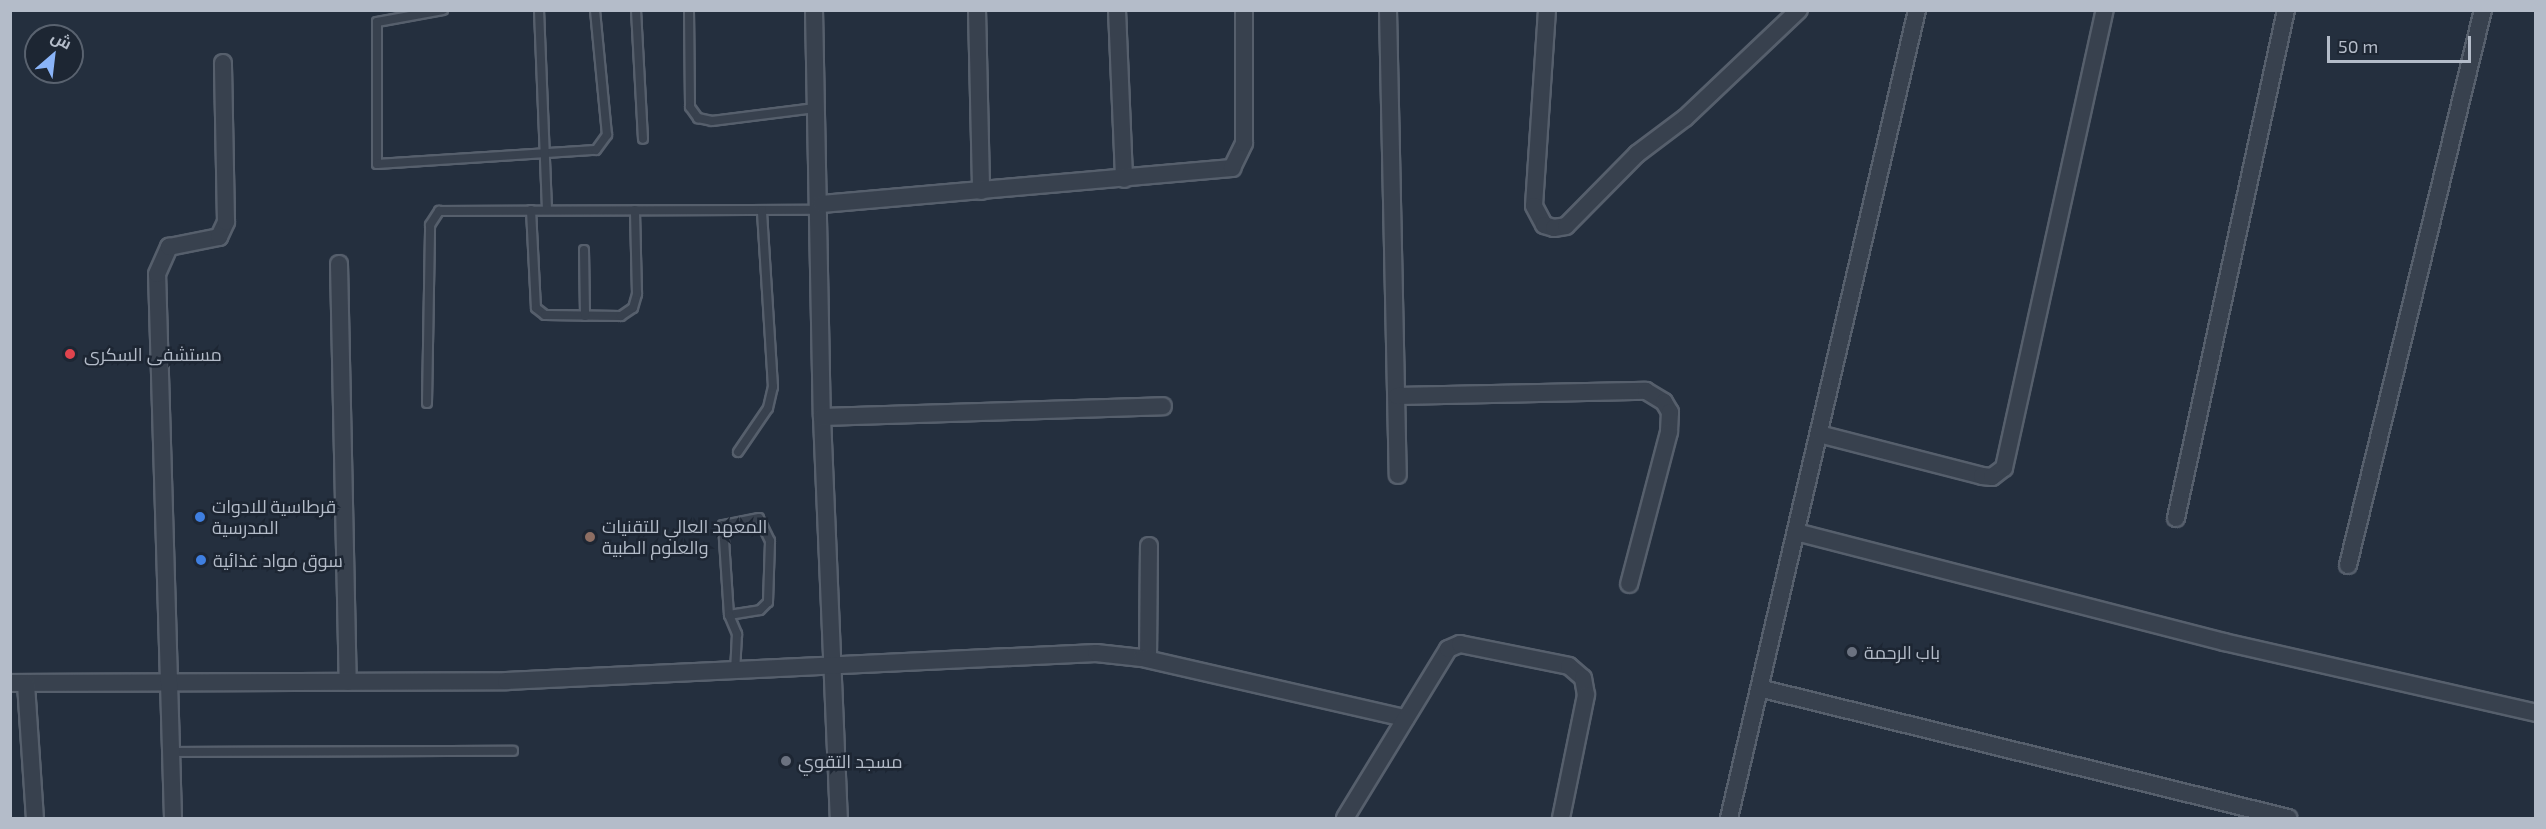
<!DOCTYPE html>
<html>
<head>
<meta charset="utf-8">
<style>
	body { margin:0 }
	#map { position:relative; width:2546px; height:829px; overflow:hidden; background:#242f3e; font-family:"Exo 2",Cairo,sans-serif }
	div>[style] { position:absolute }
	.roads { filter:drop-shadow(2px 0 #565f6c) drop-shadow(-2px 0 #565f6c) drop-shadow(0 2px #565f6c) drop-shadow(0 -2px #565f6c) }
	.service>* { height:8px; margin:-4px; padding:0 4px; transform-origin:4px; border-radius:4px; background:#38414e }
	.minor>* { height:16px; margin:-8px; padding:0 8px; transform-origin:8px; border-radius:8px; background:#38414e }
	.dots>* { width:16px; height:16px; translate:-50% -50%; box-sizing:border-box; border:3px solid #1d2633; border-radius:50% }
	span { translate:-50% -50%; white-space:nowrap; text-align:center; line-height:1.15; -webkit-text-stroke:5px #1d2633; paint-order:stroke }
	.poi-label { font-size:18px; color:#b4bcc9 }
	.left { translate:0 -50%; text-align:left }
	.frame { position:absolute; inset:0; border:12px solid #b4bcc9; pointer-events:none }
	.north { position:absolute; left:24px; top:24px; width:60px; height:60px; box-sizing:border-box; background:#1d2633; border:2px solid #59626f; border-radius:50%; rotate:28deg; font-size:16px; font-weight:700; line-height:24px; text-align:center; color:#b4bcc9 }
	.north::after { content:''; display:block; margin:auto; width:21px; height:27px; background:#8ab4f8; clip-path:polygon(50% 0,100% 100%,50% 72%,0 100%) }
	.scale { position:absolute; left:2327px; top:36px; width:144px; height:27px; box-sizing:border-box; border:3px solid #b4bcc9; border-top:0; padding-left:8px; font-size:18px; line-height:21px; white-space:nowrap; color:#b4bcc9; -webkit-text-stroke:4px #1d2633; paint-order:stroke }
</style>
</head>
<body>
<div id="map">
	<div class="roads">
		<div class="service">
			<div style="left:443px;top:10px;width:67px;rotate:169.7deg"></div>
			<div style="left:377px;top:22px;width:142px;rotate:90deg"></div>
			<div style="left:377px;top:164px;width:219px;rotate:-3.7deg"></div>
			<div style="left:596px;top:150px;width:19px;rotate:-54deg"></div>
			<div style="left:607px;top:135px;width:126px;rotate:-95.5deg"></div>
			<div style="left:539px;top:10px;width:200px;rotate:87.7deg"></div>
			<div style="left:636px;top:10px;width:129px;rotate:86.9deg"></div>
			<div style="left:689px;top:10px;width:97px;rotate:89.4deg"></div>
			<div style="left:690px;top:107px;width:14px;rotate:54deg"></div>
			<div style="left:698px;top:118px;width:14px;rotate:12deg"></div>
			<div style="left:712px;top:121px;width:104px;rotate:-7.2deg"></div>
			<div style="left:531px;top:210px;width:98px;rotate:87.1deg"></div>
			<div style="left:536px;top:308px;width:11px;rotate:38deg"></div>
			<div style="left:545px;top:315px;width:76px;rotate:0.8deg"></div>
			<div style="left:621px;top:316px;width:14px;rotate:-34deg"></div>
			<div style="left:633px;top:308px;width:15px;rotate:-74deg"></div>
			<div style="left:637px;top:294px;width:84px;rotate:-91.4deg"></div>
			<div style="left:584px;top:250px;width:66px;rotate:89.1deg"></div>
			<div style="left:427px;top:403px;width:178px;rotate:-89deg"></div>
			<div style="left:430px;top:225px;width:17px;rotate:-57deg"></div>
			<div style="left:439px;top:211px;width:381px;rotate:-0.2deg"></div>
			<div style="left:738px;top:452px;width:53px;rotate:-55.7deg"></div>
			<div style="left:768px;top:408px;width:22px;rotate:-77deg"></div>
			<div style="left:773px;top:387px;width:177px;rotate:-93.6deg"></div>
			<div style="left:729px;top:615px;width:31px;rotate:-9deg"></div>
			<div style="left:760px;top:610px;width:11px;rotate:-45deg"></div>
			<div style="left:768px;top:602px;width:61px;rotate:-88.1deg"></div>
			<div style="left:770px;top:541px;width:25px;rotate:-116deg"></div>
			<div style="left:759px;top:518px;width:37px;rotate:169deg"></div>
			<div style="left:723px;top:525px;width:90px;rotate:86.2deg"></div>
			<div style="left:729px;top:615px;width:21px;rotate:67deg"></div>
			<div style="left:737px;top:634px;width:37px;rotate:93deg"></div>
			<div style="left:171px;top:752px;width:342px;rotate:-0.2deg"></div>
		</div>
		<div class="minor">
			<div style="left:814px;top:10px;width:407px;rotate:88.9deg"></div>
			<div style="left:822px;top:417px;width:401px;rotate:87.6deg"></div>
			<div style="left:977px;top:10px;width:181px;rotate:88.7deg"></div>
			<div style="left:1117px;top:10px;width:169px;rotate:87.6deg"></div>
			<div style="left:1388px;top:10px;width:465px;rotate:88.8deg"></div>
			<div style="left:1547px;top:10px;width:196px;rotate:93.8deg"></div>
			<div style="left:1534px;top:206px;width:21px;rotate:62deg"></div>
			<div style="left:1544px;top:225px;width:10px;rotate:17deg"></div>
			<div style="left:1554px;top:228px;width:12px;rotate:-9deg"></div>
			<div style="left:1566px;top:226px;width:101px;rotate:-45.4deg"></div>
			<div style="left:1637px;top:154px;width:60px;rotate:-36.9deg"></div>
			<div style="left:1685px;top:118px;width:157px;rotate:-43.5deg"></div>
			<div style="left:821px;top:204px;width:413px;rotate:-5deg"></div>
			<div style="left:1232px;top:168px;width:28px;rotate:-64deg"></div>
			<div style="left:1244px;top:143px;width:133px;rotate:-90deg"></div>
			<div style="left:339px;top:264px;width:418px;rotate:88.8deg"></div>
			<div style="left:1397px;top:396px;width:249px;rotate:-1.2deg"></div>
			<div style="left:1646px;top:391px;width:21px;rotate:31deg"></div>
			<div style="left:1664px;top:402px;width:12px;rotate:59deg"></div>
			<div style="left:1670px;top:412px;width:20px;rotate:93deg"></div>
			<div style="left:1669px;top:432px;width:157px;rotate:104.7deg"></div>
			<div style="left:822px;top:417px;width:341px;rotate:-1.8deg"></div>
			<div style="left:1819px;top:434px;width:168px;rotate:14.4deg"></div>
			<div style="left:1982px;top:476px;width:10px;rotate:6deg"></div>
			<div style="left:1992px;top:477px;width:15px;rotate:-37deg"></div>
			<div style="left:2004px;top:468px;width:469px;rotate:-77.6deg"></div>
			<div style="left:2176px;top:518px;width:520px;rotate:-77.78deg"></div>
			<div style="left:1796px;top:532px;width:442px;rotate:14.4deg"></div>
			<div style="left:2224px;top:642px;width:320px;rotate:12.8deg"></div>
			<div style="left:2348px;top:565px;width:571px;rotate:-76.33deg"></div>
			<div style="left:1148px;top:659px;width:113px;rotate:-89.5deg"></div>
			<div style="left:10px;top:683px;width:496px;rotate:-0.2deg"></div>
			<div style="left:506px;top:681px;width:591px;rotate:-2.72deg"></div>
			<div style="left:1096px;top:653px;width:46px;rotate:6.2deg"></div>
			<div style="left:1142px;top:658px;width:270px;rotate:12.9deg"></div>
			<div style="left:26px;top:684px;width:134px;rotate:86.2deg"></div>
			<div style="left:1763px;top:689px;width:541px;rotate:13.8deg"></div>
			<div style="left:173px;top:818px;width:544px;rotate:-91.68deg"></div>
			<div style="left:157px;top:274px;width:30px;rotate:-66deg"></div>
			<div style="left:169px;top:247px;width:51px;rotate:-11.3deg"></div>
			<div style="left:219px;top:237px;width:17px;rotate:-65deg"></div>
			<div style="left:226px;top:222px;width:159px;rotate:-91.1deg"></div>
			<div style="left:1345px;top:818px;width:198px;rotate:-58.6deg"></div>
			<div style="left:1448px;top:649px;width:13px;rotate:-23deg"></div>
			<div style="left:1460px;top:644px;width:111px;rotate:11.4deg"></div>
			<div style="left:1569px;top:666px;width:18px;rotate:41deg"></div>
			<div style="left:1583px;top:678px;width:17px;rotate:80deg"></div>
			<div style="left:1586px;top:695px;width:126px;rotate:101.5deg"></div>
			<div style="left:1729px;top:818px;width:830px;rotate:-76.9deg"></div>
		</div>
	</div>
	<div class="dots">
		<div style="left:70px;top:354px;background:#e0444e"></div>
		<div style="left:200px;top:517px;background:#3f7fe0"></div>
		<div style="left:590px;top:537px;background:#8d6e63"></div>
		<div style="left:201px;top:560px;background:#3f7fe0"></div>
		<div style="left:1852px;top:652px;background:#6b7280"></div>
		<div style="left:786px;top:761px;background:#6b7280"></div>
	</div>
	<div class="poi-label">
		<span class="left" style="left:84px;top:354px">مستشفى السكرى</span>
		<span class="left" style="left:212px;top:517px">قرطاسية للادوات<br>المدرسية</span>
		<span class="left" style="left:602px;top:537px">المعهد العالي للتقنيات<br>والعلوم الطبية</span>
		<span class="left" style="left:213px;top:560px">سوق مواد غذائية</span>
		<span class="left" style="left:1864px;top:652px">باب الرحمة</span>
		<span class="left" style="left:798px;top:761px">مسجد التقوي</span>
	</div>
	<div class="frame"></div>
	<div class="north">ش</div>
	<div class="scale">50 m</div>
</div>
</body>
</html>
